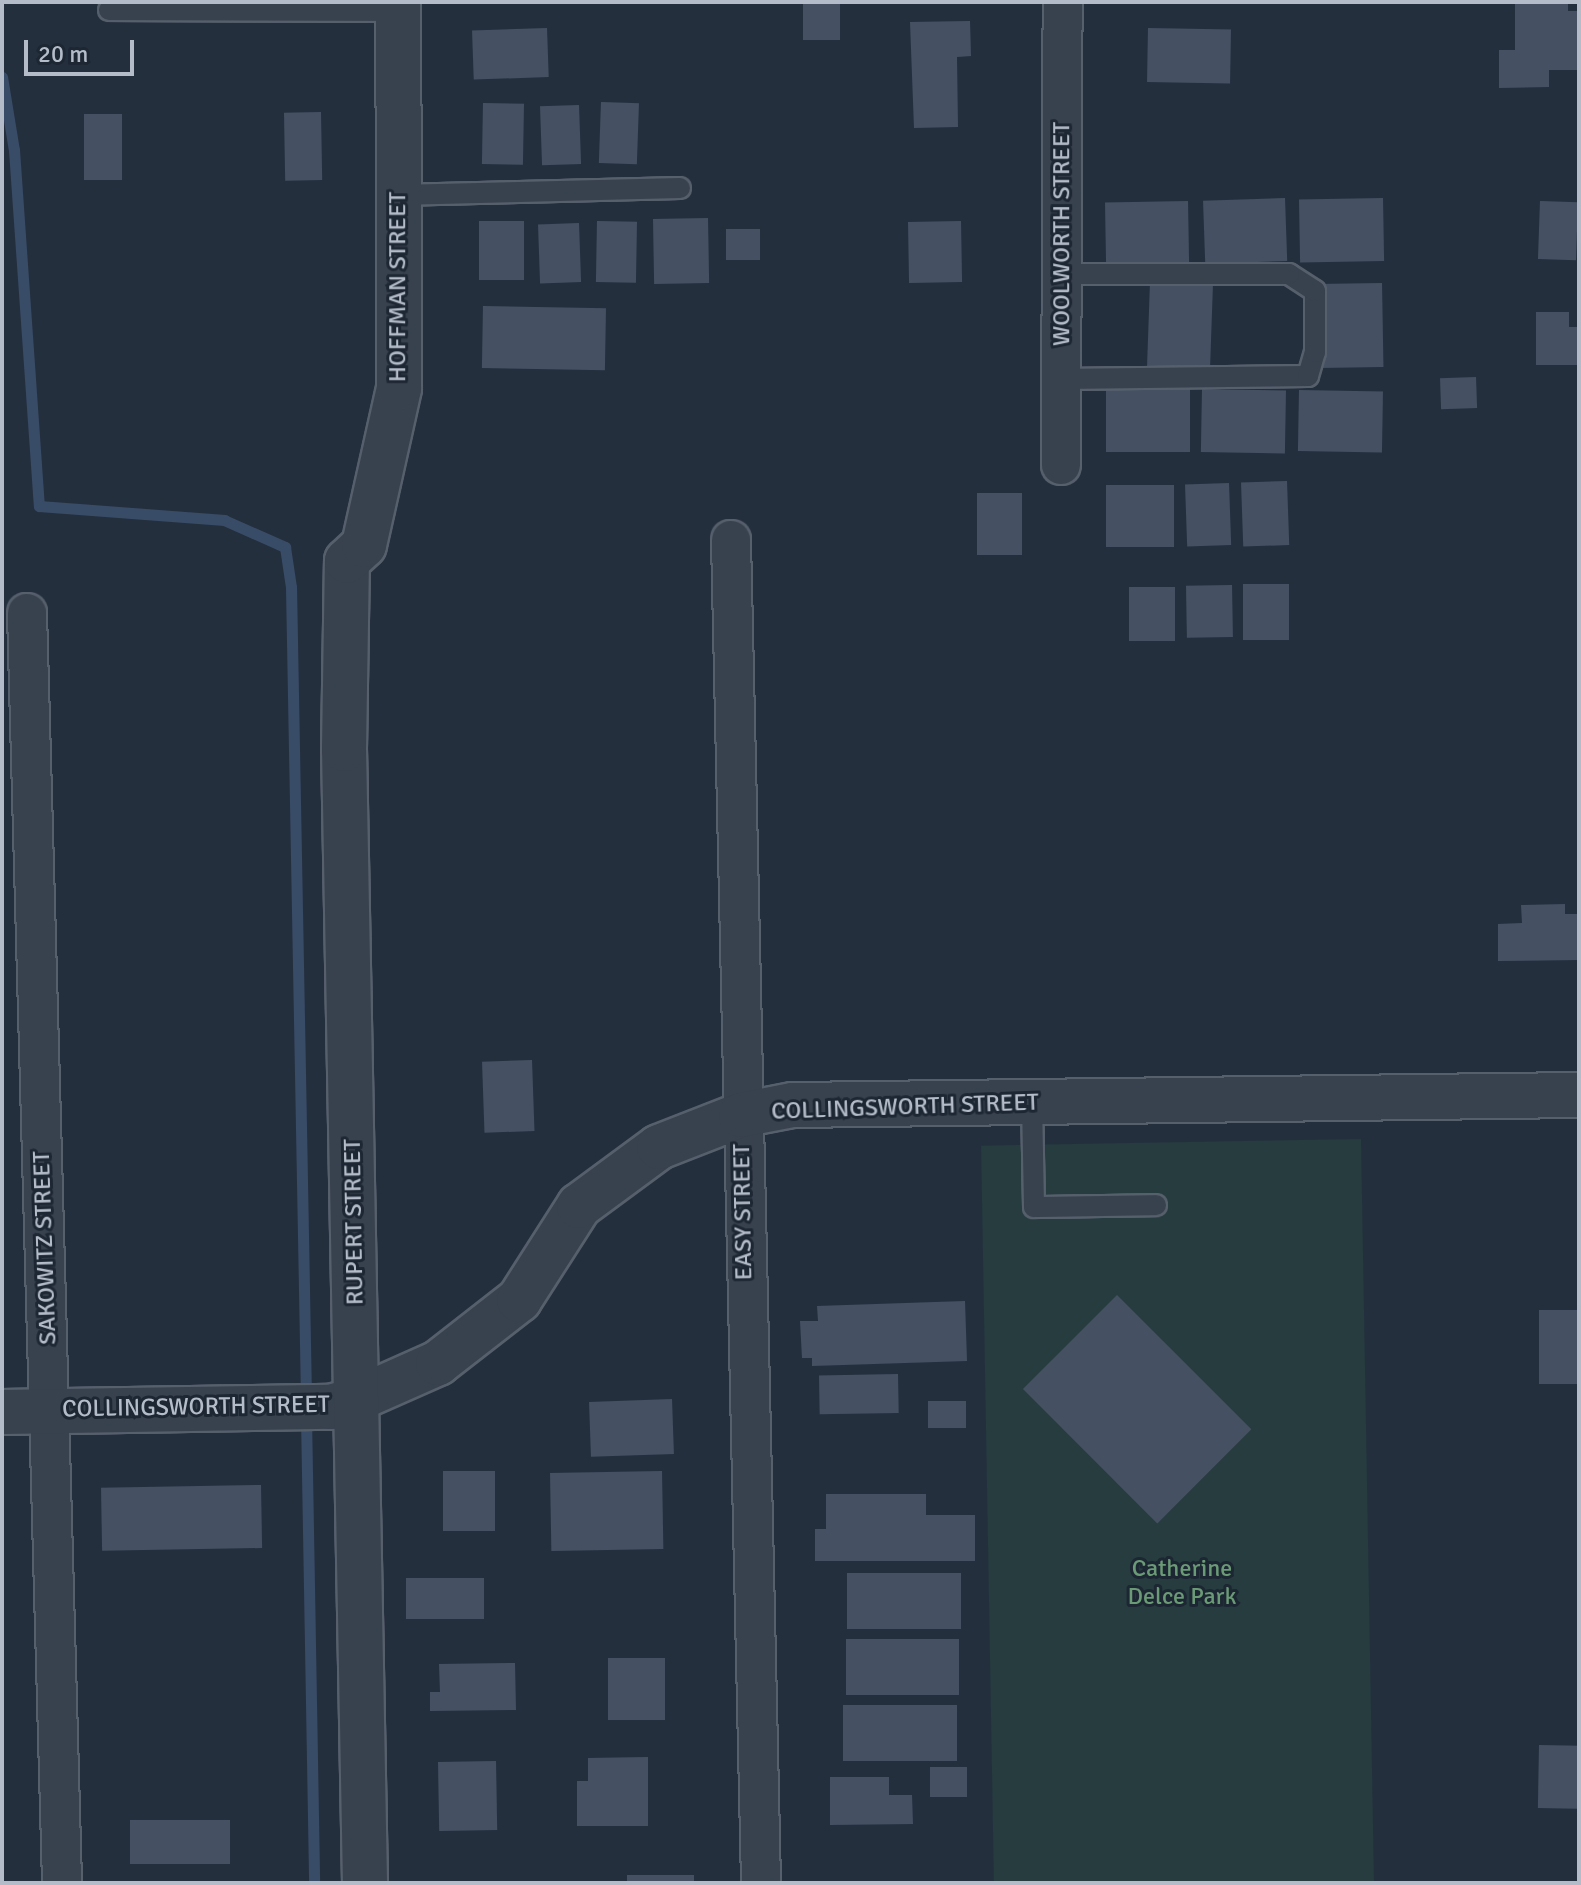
<!DOCTYPE html>
<html>
<head>
<meta charset="utf-8">
<style>
	body { margin:0 }
	#map { position:relative; width:1581px; height:1885px; overflow:hidden; background:#242f3e; font-family:Signika,sans-serif }
	div>[style] { position:absolute }
	.green>* { inset:0; background:#263c3f; transform-origin:0 0 }
	.stream>* { height:11px; margin:-5.5px; padding:0 5.5px; transform-origin:5.5px; border-radius:5.5px; background:#394c67 }
	.building>* { inset:0; background:#455162; transform-origin:0 0 }
	.roads { filter:drop-shadow(2px 0 #565f6c) drop-shadow(-2px 0 #565f6c) drop-shadow(0 2px #565f6c) drop-shadow(0 -2px #565f6c) }
	.service>* { height:20px; margin:-10px; padding:0 10px; transform-origin:10px; border-radius:10px; background:#38414e }
	.minor>* { height:38px; margin:-19px; padding:0 19px; transform-origin:19px; border-radius:19px; background:#38414e }
	.tertiary>* { height:44px; margin:-22px; padding:0 22px; transform-origin:22px; border-radius:22px; background:#38414e }
	span { translate:-50% -50%; white-space:nowrap; text-align:center; line-height:1.15; -webkit-text-stroke:6px #1d2633; paint-order:stroke }
	.street-label { font-size:24px; color:#b4bcc9 }
	.park-label { font-size:24px; color:#6b9a76 }
	.frame { position:absolute; inset:0; border:4px solid #b4bcc9; pointer-events:none }
	.scale { position:absolute; left:24px; top:40px; width:110px; height:36px; box-sizing:border-box; border:4px solid #b4bcc9; border-top:0; padding-left:10px; font-size:24px; line-height:28px; white-space:nowrap; color:#b4bcc9; -webkit-text-stroke:6px #1d2633; paint-order:stroke }
</style>
</head>
<body>
<div id="map">
	<div class="green">
		<div style="left:1361px;top:1139px;width:744px;height:380px;rotate:89deg"></div>
	</div>
	<div class="stream">
		<div style="left:2px;top:77px;width:74px;rotate:80.7deg"></div>
		<div style="left:14px;top:150px;width:357px;rotate:86deg"></div>
		<div style="left:39px;top:506px;width:186px;rotate:4.3deg"></div>
		<div style="left:224px;top:520px;width:67px;rotate:23.9deg"></div>
		<div style="left:285px;top:547px;width:40px;rotate:81.5deg"></div>
		<div style="left:291px;top:587px;width:811px;rotate:88.94deg"></div>
		<div style="left:306px;top:1416px;width:467px;rotate:89deg"></div>
	</div>
	<div class="building">
		<div style="left:803px;top:2px;width:37px;height:38px"></div>
		<div style="clip-path:polygon(1515px 2px,1568px 2px,1568px 11px,1579px 11px,1579px 70px,1549px 70px,1549px 87px,1499px 88px,1499px 50px,1515px 50px)"></div>
		<div style="clip-path:polygon(970px 21px,971px 56px,957px 57px,958px 127px,914px 128px,910px 22px)"></div>
		<div style="left:547px;top:28px;width:49px;height:75px;rotate:88deg"></div>
		<div style="left:1148px;top:28px;width:83px;height:54px;rotate:1deg"></div>
		<div style="left:601px;top:102px;width:38px;height:61px;rotate:2deg"></div>
		<div style="left:483px;top:103px;width:41px;height:61px;rotate:1deg"></div>
		<div style="left:579px;top:105px;width:59px;height:39px;rotate:88deg"></div>
		<div style="left:321px;top:112px;width:68px;height:37px;rotate:89deg"></div>
		<div style="left:84px;top:114px;width:38px;height:66px"></div>
		<div style="left:1285px;top:198px;width:63px;height:82px;rotate:88deg"></div>
		<div style="left:1383px;top:198px;width:63px;height:84px;rotate:89deg"></div>
		<div style="left:1188px;top:201px;width:61px;height:83px;rotate:89deg"></div>
		<div style="left:1540px;top:201px;width:38px;height:58px;rotate:2deg"></div>
		<div style="left:708px;top:218px;width:65px;height:55px;rotate:89deg"></div>
		<div style="left:479px;top:221px;width:45px;height:59px"></div>
		<div style="left:597px;top:221px;width:40px;height:61px;rotate:1deg"></div>
		<div style="left:961px;top:221px;width:61px;height:53px;rotate:89deg"></div>
		<div style="left:579px;top:223px;width:59px;height:41px;rotate:88deg"></div>
		<div style="left:726px;top:229px;width:34px;height:31px"></div>
		<div style="left:1150px;top:282px;width:63px;height:84px;rotate:2deg"></div>
		<div style="left:1382px;top:283px;width:84px;height:64px;rotate:89deg"></div>
		<div style="left:483px;top:306px;width:123px;height:62px;rotate:1deg"></div>
		<div style="clip-path:polygon(1536px 312px,1569px 312px,1569px 327px,1579px 327px,1579px 365px,1536px 365px)"></div>
		<div style="left:1476px;top:377px;width:31px;height:36px;rotate:88deg"></div>
		<div style="left:1106px;top:389px;width:84px;height:63px"></div>
		<div style="left:1202px;top:389px;width:84px;height:63px;rotate:1deg"></div>
		<div style="left:1299px;top:390px;width:84px;height:61px;rotate:1deg"></div>
		<div style="left:1287px;top:481px;width:64px;height:46px;rotate:88deg"></div>
		<div style="left:1229px;top:483px;width:62px;height:44px;rotate:88deg"></div>
		<div style="left:1174px;top:485px;width:62px;height:68px;rotate:90deg"></div>
		<div style="left:977px;top:493px;width:45px;height:62px"></div>
		<div style="left:1243px;top:584px;width:46px;height:56px"></div>
		<div style="left:1232px;top:585px;width:52px;height:46px;rotate:89deg"></div>
		<div style="left:1129px;top:587px;width:46px;height:54px"></div>
		<div style="clip-path:polygon(1565px 904px,1565px 914px,1577px 914px,1578px 960px,1498px 961px,1498px 924px,1522px 923px,1521px 905px)"></div>
		<div style="left:532px;top:1060px;width:71px;height:50px;rotate:88deg"></div>
		<div style="left:1117px;top:1295px;width:190px;height:133px;rotate:45deg"></div>
		<div style="clip-path:polygon(965px 1301px,967px 1361px,812px 1366px,812px 1358px,802px 1358px,800px 1321px,818px 1321px,817px 1306px)"></div>
		<div style="left:1539px;top:1310px;width:40px;height:74px"></div>
		<div style="left:898px;top:1374px;width:39px;height:79px;rotate:89deg"></div>
		<div style="left:672px;top:1399px;width:55px;height:83px;rotate:88deg"></div>
		<div style="left:928px;top:1401px;width:38px;height:27px"></div>
		<div style="left:443px;top:1471px;width:52px;height:60px"></div>
		<div style="left:662px;top:1471px;width:78px;height:112px;rotate:89deg"></div>
		<div style="left:261px;top:1485px;width:63px;height:160px;rotate:89deg"></div>
		<div style="clip-path:polygon(826px 1494px,926px 1494px,926px 1515px,975px 1515px,975px 1561px,815px 1561px,815px 1529px,826px 1529px)"></div>
		<div style="left:961px;top:1573px;width:56px;height:114px;rotate:90deg"></div>
		<div style="left:406px;top:1578px;width:78px;height:41px"></div>
		<div style="left:959px;top:1639px;width:56px;height:113px;rotate:90deg"></div>
		<div style="left:608px;top:1658px;width:57px;height:62px"></div>
		<div style="clip-path:polygon(515px 1663px,516px 1710px,430px 1711px,430px 1692px,440px 1692px,439px 1664px)"></div>
		<div style="left:843px;top:1705px;width:114px;height:56px"></div>
		<div style="left:1539px;top:1745px;width:40px;height:63px;rotate:1deg"></div>
		<div style="clip-path:polygon(648px 1757px,648px 1826px,577px 1826px,577px 1781px,588px 1781px,588px 1758px)"></div>
		<div style="left:496px;top:1761px;width:69px;height:58px;rotate:89deg"></div>
		<div style="left:930px;top:1767px;width:37px;height:30px"></div>
		<div style="clip-path:polygon(830px 1777px,889px 1777px,889px 1795px,912px 1795px,913px 1824px,830px 1825px)"></div>
		<div style="left:130px;top:1820px;width:100px;height:44px"></div>
		<div style="left:627px;top:1875px;width:67px;height:8px"></div>
	</div>
	<div class="roads">
		<div class="service">
			<div style="left:109px;top:10px;width:289px;rotate:0.2deg"></div>
			<div style="left:398px;top:195px;width:282px;rotate:-1.4deg"></div>
			<div style="left:1061px;top:379px;width:247px;rotate:-0.7deg"></div>
			<div style="left:1308px;top:376px;width:25px;rotate:-74deg"></div>
			<div style="left:1315px;top:352px;width:61px;rotate:-90deg"></div>
			<div style="left:1315px;top:291px;width:31px;rotate:-147deg"></div>
			<div style="left:1289px;top:274px;width:227px;rotate:180deg"></div>
			<div style="left:1032px;top:1102px;width:105px;rotate:88.9deg"></div>
			<div style="left:1034px;top:1207px;width:122px;rotate:-0.9deg"></div>
		</div>
		<div class="minor">
			<div style="left:1061px;top:465px;width:463px;rotate:-89.8deg"></div>
			<div style="left:731px;top:540px;width:1343px;rotate:88.72deg"></div>
			<div style="left:27px;top:613px;width:1270px;rotate:88.42deg"></div>
		</div>
		<div class="tertiary">
			<div style="left:2px;top:1412px;width:329px;rotate:-0.9deg"></div>
			<div style="left:331px;top:1407px;width:27px;rotate:-17deg"></div>
			<div style="left:357px;top:1399px;width:89px;rotate:-24deg"></div>
			<div style="left:438px;top:1363px;width:103px;rotate:-37.9deg"></div>
			<div style="left:519px;top:1300px;width:112px;rotate:-57.4deg"></div>
			<div style="left:579px;top:1206px;width:99px;rotate:-36.4deg"></div>
			<div style="left:659px;top:1147px;width:88px;rotate:-21.3deg"></div>
			<div style="left:741px;top:1115px;width:53px;rotate:-10.9deg"></div>
			<div style="left:793px;top:1105px;width:786px;rotate:-0.73deg"></div>
			<div style="left:365px;top:1883px;width:1134px;rotate:-91.06deg"></div>
			<div style="left:344px;top:749px;width:188px;rotate:-89.1deg"></div>
			<div style="left:347px;top:561px;width:23px;rotate:-43deg"></div>
			<div style="left:364px;top:545px;width:161px;rotate:-77.4deg"></div>
			<div style="left:399px;top:388px;width:386px;rotate:-90.1deg"></div>
		</div>
	</div>
	<div class="street-label">
		<span style="left:1062px;top:234px;rotate:-90deg">WOOLWORTH STREET</span>
		<span style="left:398px;top:287px;rotate:-90deg">HOFFMAN STREET</span>
		<span style="left:905px;top:1107px;rotate:-2deg">COLLINGSWORTH STREET</span>
		<span style="left:743px;top:1212px;rotate:-91deg">EASY STREET</span>
		<span style="left:354px;top:1222px;rotate:-91deg">RUPERT STREET</span>
		<span style="left:45px;top:1248px;rotate:-92deg">SAKOWITZ STREET</span>
		<span style="left:196px;top:1407px;rotate:-1deg">COLLINGSWORTH STREET</span>
	</div>
	<div class="park-label">
		<span style="left:1182px;top:1583px">Catherine<br>Delce Park</span>
	</div>
	<div class="frame"></div>
	<div class="scale">20 m</div>
</div>
</body>
</html>
